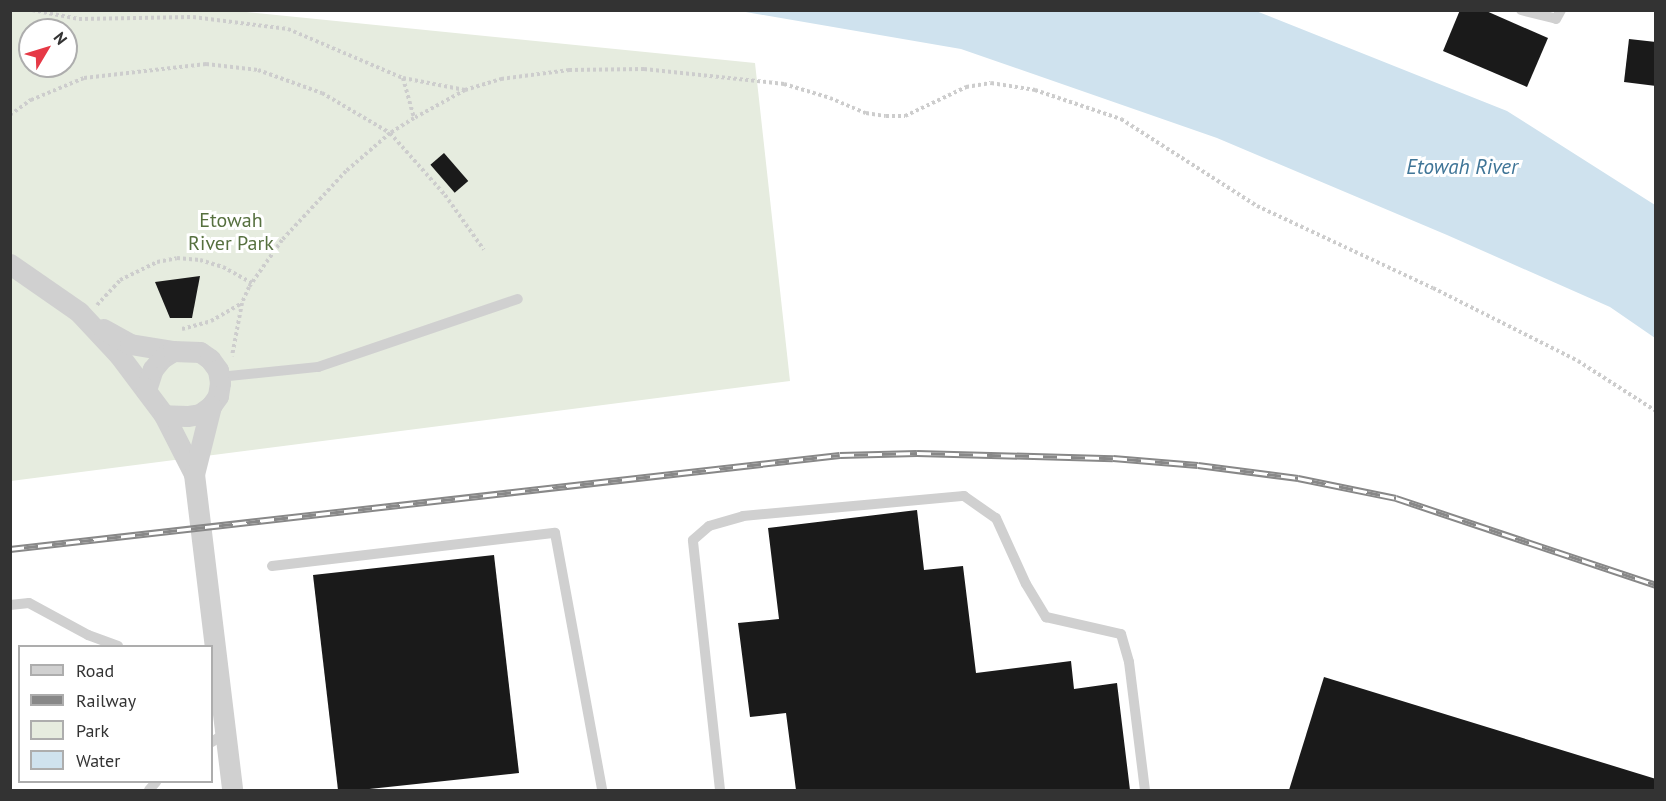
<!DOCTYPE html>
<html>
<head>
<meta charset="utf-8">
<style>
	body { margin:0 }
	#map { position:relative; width:1666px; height:801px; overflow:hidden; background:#fff; font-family:"PT Sans",sans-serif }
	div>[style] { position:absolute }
	.green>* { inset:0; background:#e6ecdf }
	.water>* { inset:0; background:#cfe2ee }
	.building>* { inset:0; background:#1a1a1a; transform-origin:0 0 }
	.path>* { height:4px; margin-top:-2px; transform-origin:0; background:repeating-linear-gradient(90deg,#cdcdcd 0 3px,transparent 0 6px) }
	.service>* { height:10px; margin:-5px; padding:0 5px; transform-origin:5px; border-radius:5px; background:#d0d0d0 }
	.minor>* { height:21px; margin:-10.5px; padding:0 10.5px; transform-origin:10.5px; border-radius:10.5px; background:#d0d0d0 }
	.rail>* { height:7px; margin-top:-3.5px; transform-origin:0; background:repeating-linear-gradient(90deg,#fff 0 14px,#888 0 28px); box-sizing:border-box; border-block:2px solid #888 }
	span { translate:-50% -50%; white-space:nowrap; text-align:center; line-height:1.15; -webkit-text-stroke:6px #fff; paint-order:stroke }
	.park-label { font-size:20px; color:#56703f }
	.water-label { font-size:21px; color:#3f7597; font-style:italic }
	.frame { position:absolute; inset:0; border:12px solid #333; pointer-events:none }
	.legend { position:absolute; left:18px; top:645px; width:195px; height:138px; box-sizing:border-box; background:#fff; border:2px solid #adadad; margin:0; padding:8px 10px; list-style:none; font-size:18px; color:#333 }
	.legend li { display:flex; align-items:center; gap:12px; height:30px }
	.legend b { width:30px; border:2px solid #adadad }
	.north { position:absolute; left:18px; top:18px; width:60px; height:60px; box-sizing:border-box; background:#fff; border:2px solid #adadad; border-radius:50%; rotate:52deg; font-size:16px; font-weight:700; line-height:24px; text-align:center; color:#333 }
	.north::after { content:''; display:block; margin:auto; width:21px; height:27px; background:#e63946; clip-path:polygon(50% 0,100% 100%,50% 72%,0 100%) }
</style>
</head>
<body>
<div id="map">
	<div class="green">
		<div style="clip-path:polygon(evenodd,10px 11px,237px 11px,755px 63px,790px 381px,11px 481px,10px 11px,30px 30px,66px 30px,66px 66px,30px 66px,30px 30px)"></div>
	</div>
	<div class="water">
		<div style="clip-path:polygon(740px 11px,1256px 11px,1507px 111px,1655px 205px,1655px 338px,1610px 307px,1447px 235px,1217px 138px,961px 49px)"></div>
	</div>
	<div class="building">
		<div style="clip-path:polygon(1460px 10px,1484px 10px,1548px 38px,1527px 87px,1443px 51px)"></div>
		<div style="clip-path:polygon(1629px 39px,1656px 42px,1656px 86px,1624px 82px)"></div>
		<div style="left:444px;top:153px;width:37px;height:18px;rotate:49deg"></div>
		<div style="clip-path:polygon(200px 276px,192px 318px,170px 318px,155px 282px)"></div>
		<div style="clip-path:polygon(917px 510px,924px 570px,963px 566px,976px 673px,1071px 661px,1074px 689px,1117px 683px,1130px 790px,796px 790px,786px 713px,750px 717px,738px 623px,779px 619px,768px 528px)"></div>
		<div style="clip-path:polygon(494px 555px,519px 773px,360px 790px,338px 790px,313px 575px)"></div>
		<div style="clip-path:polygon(1324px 677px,1656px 779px,1656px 790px,1289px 790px)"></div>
	</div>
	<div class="path">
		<div style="left:32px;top:10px;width:48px;rotate:10.8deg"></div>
		<div style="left:79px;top:19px;width:114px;rotate:-1deg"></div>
		<div style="left:193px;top:17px;width:96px;rotate:7.2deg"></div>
		<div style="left:288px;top:29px;width:125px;rotate:23.1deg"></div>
		<div style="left:403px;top:78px;width:41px;rotate:74.6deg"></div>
		<div style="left:414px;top:118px;width:28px;rotate:148deg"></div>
		<div style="left:390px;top:133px;width:58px;rotate:139.2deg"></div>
		<div style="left:346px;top:171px;width:94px;rotate:132.8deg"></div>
		<div style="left:282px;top:240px;width:57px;rotate:125.1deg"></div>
		<div style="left:249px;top:287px;width:17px;rotate:114deg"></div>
		<div style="left:242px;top:303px;width:54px;rotate:100.7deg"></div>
		<div style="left:403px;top:78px;width:63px;rotate:11deg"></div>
		<div style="left:465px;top:90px;width:58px;rotate:151.2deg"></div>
		<div style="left:465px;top:90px;width:38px;rotate:-17deg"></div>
		<div style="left:501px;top:79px;width:69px;rotate:-7.5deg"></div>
		<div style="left:569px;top:70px;width:75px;rotate:-0.8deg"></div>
		<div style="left:644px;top:69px;width:141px;rotate:6.1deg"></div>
		<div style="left:784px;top:84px;width:48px;rotate:16.9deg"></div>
		<div style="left:830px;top:98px;width:39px;rotate:23deg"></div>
		<div style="left:866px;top:113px;width:20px;rotate:9deg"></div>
		<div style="left:886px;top:116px;width:19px"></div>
		<div style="left:905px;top:116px;width:68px;rotate:-25.4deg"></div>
		<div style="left:966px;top:87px;width:25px;rotate:-9deg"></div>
		<div style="left:991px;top:83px;width:45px;rotate:9deg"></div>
		<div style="left:1035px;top:90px;width:91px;rotate:18.6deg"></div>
		<div style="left:1121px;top:119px;width:161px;rotate:32.6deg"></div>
		<div style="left:1257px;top:206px;width:194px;rotate:25deg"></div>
		<div style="left:1433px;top:288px;width:162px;rotate:26.7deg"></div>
		<div style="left:1578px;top:361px;width:93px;rotate:32.7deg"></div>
		<div style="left:10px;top:115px;width:26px;rotate:-36deg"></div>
		<div style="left:31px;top:100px;width:57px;rotate:-22.5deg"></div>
		<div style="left:84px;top:78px;width:123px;rotate:-6.5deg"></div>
		<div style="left:206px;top:64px;width:52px;rotate:6.6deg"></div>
		<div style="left:258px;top:70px;width:68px;rotate:19.8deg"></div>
		<div style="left:322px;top:93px;width:79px;rotate:30.5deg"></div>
		<div style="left:390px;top:133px;width:83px;rotate:48.4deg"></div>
		<div style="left:445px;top:195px;width:67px;rotate:54.7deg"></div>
		<div style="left:97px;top:305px;width:34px;rotate:-47deg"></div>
		<div style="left:120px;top:280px;width:41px;rotate:-25.9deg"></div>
		<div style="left:157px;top:262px;width:20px;rotate:-11deg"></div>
		<div style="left:177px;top:258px;width:23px;rotate:5deg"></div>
		<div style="left:200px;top:260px;width:24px;rotate:17deg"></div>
		<div style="left:223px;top:267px;width:33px;rotate:29deg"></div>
		<div style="left:182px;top:329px;width:30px;rotate:-15deg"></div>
		<div style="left:211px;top:321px;width:36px;rotate:-30deg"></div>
	</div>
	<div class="service">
		<div style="left:1521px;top:10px;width:36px;rotate:14deg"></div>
		<div style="left:1556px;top:19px;width:10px;rotate:-61deg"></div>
		<div style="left:219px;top:377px;width:100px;rotate:-5.8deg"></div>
		<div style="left:318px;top:367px;width:211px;rotate:-18.8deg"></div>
		<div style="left:272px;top:566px;width:285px;rotate:-6.7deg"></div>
		<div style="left:555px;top:533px;width:261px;rotate:79.6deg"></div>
		<div style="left:10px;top:605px;width:19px;rotate:-6deg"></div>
		<div style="left:29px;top:603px;width:67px;rotate:28.5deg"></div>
		<div style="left:88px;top:635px;width:32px;rotate:20deg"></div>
		<div style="left:212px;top:742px;width:16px;rotate:-35deg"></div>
		<div style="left:149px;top:790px;width:11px;rotate:-49deg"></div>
		<div style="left:720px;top:790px;width:251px;rotate:-96.2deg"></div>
		<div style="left:693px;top:540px;width:21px;rotate:-41deg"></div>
		<div style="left:709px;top:526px;width:35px;rotate:-16deg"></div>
		<div style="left:743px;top:516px;width:222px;rotate:-5.2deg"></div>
		<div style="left:964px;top:496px;width:39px;rotate:35deg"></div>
		<div style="left:996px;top:518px;width:72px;rotate:65.6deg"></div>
		<div style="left:1026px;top:584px;width:39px;rotate:59deg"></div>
		<div style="left:1046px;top:617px;width:77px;rotate:12.8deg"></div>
		<div style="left:1121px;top:634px;width:29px;rotate:74deg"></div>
		<div style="left:1129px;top:662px;width:129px;rotate:82.9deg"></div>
	</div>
	<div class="minor">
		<div style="left:10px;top:264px;width:84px;rotate:34.8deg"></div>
		<div style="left:79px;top:312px;width:59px;rotate:47.1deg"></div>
		<div style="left:119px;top:355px;width:75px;rotate:53.1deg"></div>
		<div style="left:164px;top:415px;width:66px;rotate:63deg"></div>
		<div style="left:103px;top:329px;width:31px;rotate:29deg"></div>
		<div style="left:130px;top:344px;width:44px;rotate:9.2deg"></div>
		<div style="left:146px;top:390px;width:22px;rotate:-72deg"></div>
		<div style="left:153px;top:369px;width:14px;rotate:-51deg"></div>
		<div style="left:162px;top:358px;width:13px;rotate:-32deg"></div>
		<div style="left:173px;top:351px;width:27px;rotate:2deg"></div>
		<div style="left:200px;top:352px;width:12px;rotate:35deg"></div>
		<div style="left:210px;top:359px;width:14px;rotate:54deg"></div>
		<div style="left:218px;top:370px;width:13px;rotate:81deg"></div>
		<div style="left:220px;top:383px;width:13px;rotate:99deg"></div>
		<div style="left:218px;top:396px;width:12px;rotate:125deg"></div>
		<div style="left:211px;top:406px;width:14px;rotate:144deg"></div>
		<div style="left:200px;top:414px;width:13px;rotate:171deg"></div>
		<div style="left:187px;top:416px;width:23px;rotate:-178deg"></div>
		<div style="left:211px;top:406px;width:70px;rotate:104deg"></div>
		<div style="left:194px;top:474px;width:318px;rotate:83.1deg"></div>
	</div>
	<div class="rail">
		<div style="left:10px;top:549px;width:835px;rotate:-6.46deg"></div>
		<div style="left:840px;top:455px;width:77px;rotate:-1.5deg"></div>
		<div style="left:917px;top:453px;width:196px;rotate:1.5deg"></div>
		<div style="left:1113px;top:458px;width:85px;rotate:4.7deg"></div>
		<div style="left:1198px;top:465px;width:101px;rotate:7.4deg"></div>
		<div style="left:1298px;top:478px;width:100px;rotate:11.5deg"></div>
		<div style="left:1396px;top:498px;width:274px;rotate:18.5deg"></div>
	</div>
	<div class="park-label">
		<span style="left:231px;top:232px">Etowah<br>River Park</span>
	</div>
	<div class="water-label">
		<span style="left:1462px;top:167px">Etowah River</span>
	</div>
	<div class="frame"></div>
	<ul class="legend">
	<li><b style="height:8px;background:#d0d0d0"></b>Road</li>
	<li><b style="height:8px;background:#888"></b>Railway</li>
	<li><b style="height:16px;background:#e6ecdf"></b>Park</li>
	<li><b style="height:16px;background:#cfe2ee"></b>Water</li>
	</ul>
	<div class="north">N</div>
</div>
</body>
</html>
